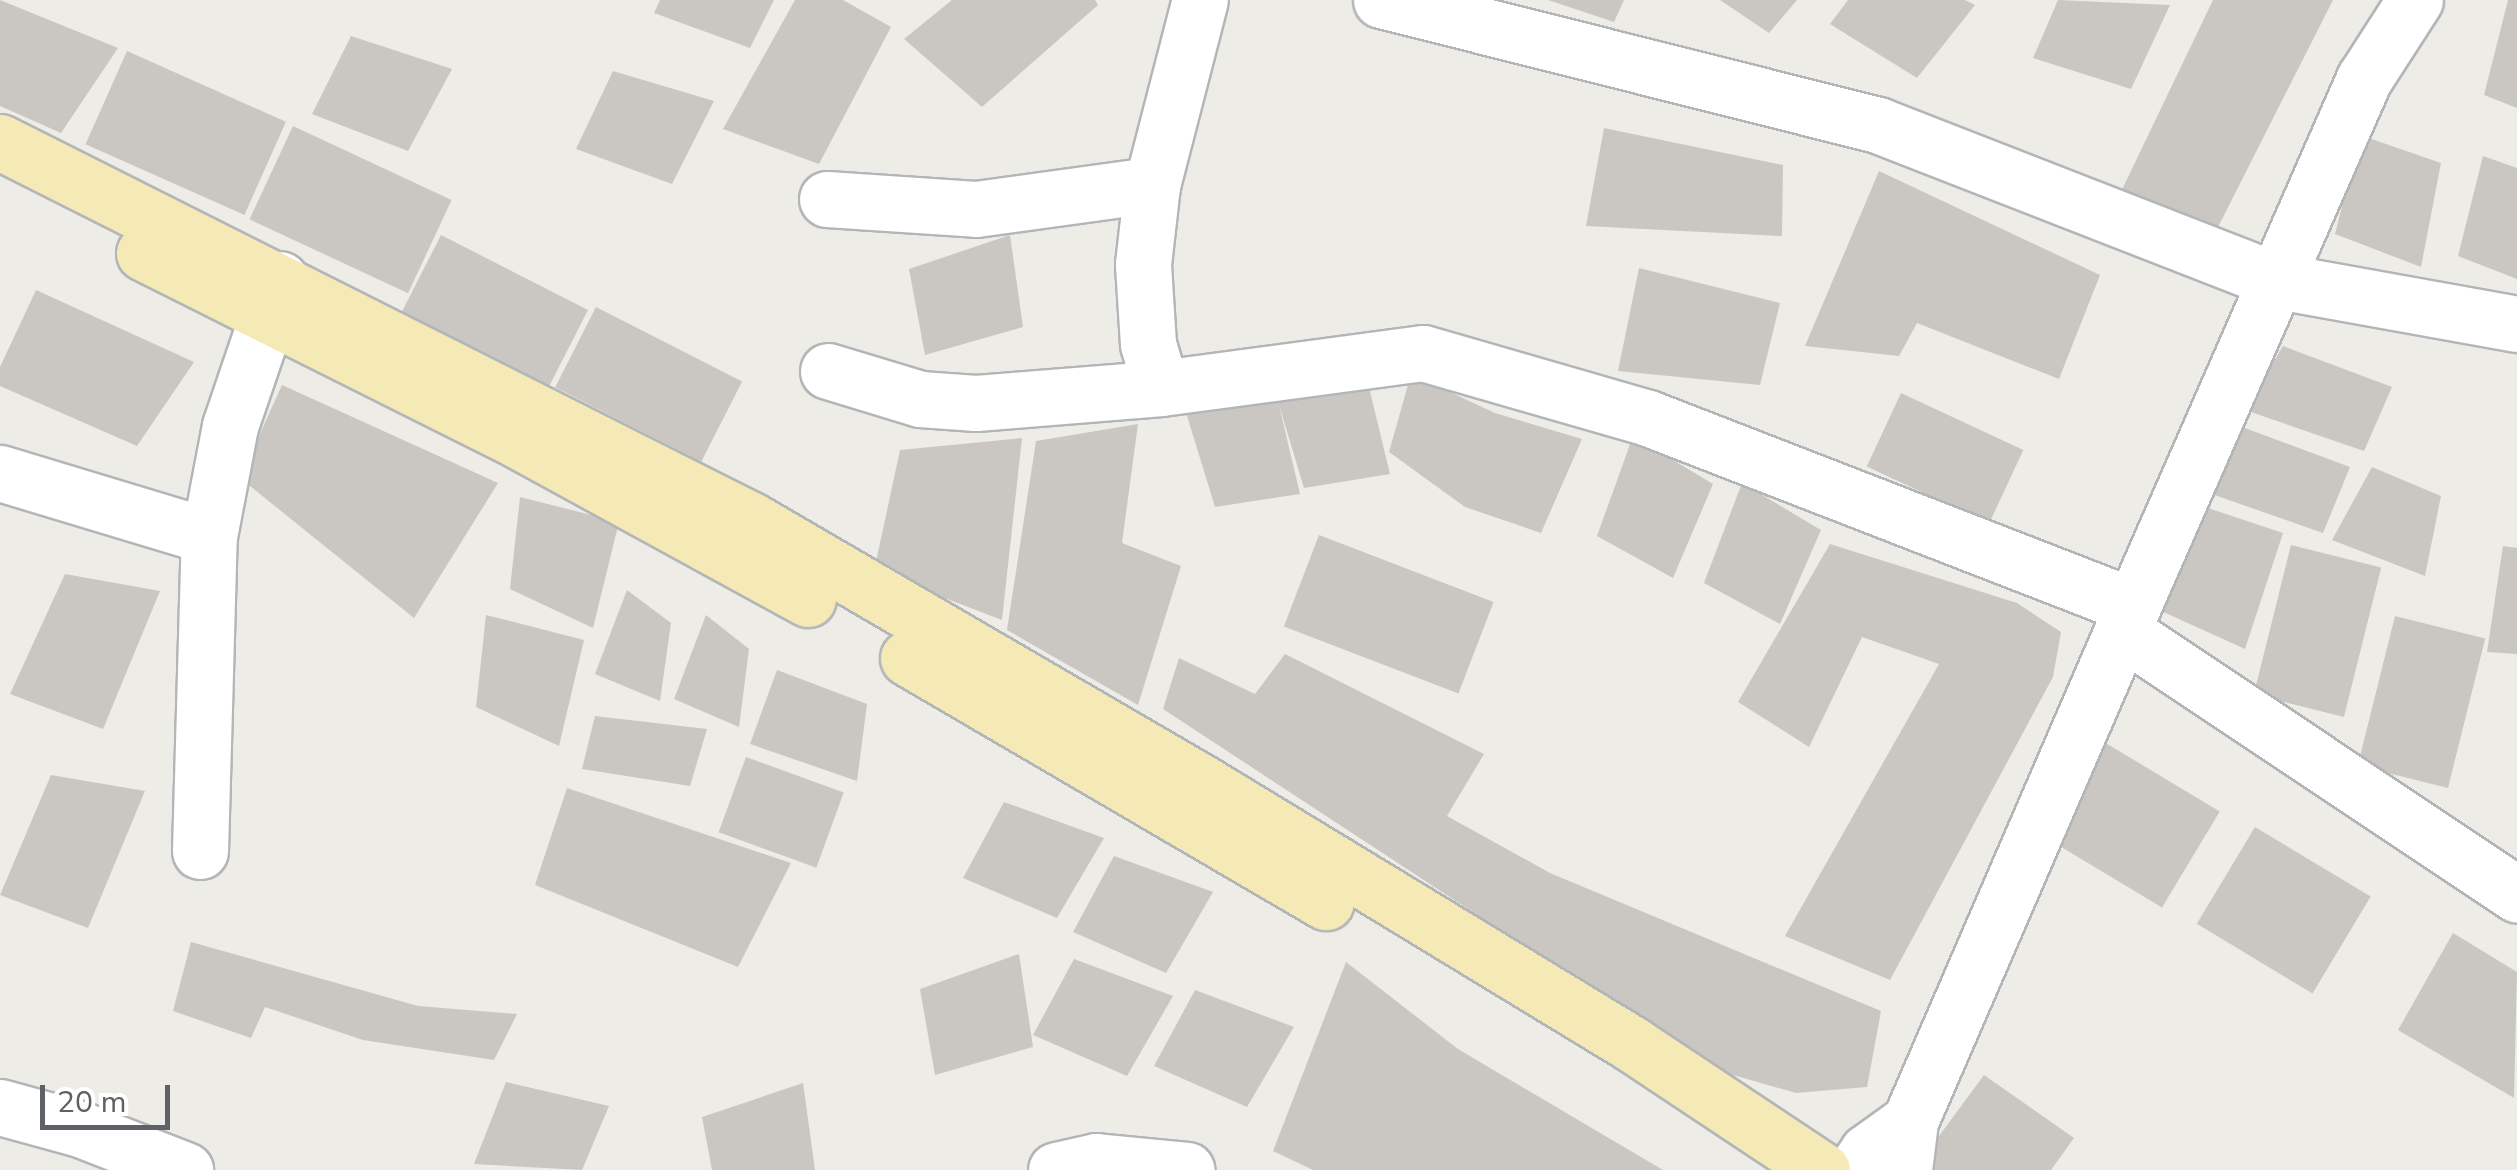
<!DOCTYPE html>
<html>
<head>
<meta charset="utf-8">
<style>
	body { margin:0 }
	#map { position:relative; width:2517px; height:1170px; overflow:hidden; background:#eeece6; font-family:"Nunito Sans",sans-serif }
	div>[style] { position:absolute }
	.building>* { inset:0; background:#cac7c3; transform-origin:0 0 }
	.roads { filter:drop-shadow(2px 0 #b3b6b9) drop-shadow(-2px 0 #b3b6b9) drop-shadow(0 2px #b3b6b9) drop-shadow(0 -2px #b3b6b9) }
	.minor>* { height:55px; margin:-27.5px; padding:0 27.5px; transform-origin:27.5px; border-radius:27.5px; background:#fff }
	.major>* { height:55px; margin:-27.5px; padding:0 27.5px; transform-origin:27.5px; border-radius:27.5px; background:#f5e9b5 }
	span { translate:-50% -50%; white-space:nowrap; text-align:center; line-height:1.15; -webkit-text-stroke:8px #fff; paint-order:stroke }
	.scale { position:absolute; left:40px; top:1085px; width:130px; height:45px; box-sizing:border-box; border:5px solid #5e6165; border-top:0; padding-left:12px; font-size:30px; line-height:35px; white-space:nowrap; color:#5e6165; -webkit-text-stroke:8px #fff; paint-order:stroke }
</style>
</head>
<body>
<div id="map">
	<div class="building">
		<div style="clip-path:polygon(0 0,118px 48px,61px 133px,0 106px)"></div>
		<div style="clip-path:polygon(660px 0,774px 0,750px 48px,654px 13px)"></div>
		<div style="clip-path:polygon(795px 0,843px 0,891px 27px,819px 164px,723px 129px)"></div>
		<div style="clip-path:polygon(952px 0,1095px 0,1098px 5px,982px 107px,904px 39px)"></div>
		<div style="clip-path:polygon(1548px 0,1624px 0,1614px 22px)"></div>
		<div style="clip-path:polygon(1720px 0,1797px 0,1769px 33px)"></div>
		<div style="clip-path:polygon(1848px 0,1965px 0,1975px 5px,1917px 78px,1830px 24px)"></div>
		<div style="clip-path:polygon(2058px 0,2170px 5px,2131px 89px,2033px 58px)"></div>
		<div style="clip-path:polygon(2213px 0,2333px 0,2214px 235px,2117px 200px)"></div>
		<div style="clip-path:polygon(2508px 0,2517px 0,2517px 108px,2484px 95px)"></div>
		<div style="clip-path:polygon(351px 36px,452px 69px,408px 151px,312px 114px)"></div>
		<div style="left:127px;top:51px;width:174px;height:102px;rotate:24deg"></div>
		<div style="clip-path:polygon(613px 71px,714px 101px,672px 184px,576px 149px)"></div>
		<div style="left:293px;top:126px;width:175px;height:103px;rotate:25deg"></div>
		<div style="clip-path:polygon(1604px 128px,1783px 165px,1782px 236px,1586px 226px)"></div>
		<div style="clip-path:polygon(2360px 135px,2441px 163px,2421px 267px,2335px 234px)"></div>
		<div style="clip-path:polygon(2483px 156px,2517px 168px,2517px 279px,2458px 256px)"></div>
		<div style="clip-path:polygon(1879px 171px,2100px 275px,2059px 379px,1917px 323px,1899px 356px,1805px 346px)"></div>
		<div style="left:441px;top:235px;width:165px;height:89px;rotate:27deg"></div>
		<div style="clip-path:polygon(1010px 235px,1023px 327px,925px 355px,909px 269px)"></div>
		<div style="clip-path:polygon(1639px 268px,1780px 303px,1760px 385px,1618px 371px)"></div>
		<div style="clip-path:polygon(36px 290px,194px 362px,137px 446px,0 386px,0 367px)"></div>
		<div style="left:596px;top:307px;width:164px;height:90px;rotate:27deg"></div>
		<div style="clip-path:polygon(2283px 346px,2392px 387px,2364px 451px,2245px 410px)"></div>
		<div style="clip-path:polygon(1411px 374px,1495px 413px,1582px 439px,1541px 533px,1465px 507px,1389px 452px)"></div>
		<div style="clip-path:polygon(1366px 375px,1390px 474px,1304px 488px,1279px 405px,1300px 494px,1215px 507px,1184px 406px)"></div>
		<div style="clip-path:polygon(282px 385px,498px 483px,414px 618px,240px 478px)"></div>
		<div style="left:1901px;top:393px;width:135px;height:81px;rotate:25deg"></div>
		<div style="clip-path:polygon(1138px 424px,1122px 543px,1181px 566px,1138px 705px,1007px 630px,1036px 441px)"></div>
		<div style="clip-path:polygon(2242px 427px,2350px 467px,2323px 533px,2203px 491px)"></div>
		<div style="clip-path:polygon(1633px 436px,1713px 484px,1673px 578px,1597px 536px)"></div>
		<div style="clip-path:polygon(1022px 438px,1002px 620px,874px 571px,900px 450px)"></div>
		<div style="clip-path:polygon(2372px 467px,2441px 496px,2425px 576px,2332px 540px)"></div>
		<div style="clip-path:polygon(1742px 483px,1821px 530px,1780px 624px,1704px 583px)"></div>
		<div style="clip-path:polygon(520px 497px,619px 522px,593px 628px,510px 589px)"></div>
		<div style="clip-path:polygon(2193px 503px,2283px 533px,2245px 649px,2148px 605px)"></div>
		<div style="left:1319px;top:535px;width:187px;height:98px;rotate:21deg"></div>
		<div style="clip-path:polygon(1830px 544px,2017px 603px,2061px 632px,2053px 677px,1890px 980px,1785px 936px,1939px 664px,1862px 637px,1809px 747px,1738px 702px)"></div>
		<div style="left:2291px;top:545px;width:93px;height:154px;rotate:14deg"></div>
		<div style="clip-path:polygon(2503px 546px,2517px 548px,2517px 654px,2487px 652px)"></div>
		<div style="clip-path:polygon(65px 574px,160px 591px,103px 729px,10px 694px)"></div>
		<div style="clip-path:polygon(627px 590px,671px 623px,660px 701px,595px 674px)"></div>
		<div style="clip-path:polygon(486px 615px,584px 640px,559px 746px,476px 707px)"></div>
		<div style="clip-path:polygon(706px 615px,749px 649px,739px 727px,674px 699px)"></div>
		<div style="left:2395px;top:616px;width:93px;height:154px;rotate:14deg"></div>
		<div style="clip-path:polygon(1285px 654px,1484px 754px,1447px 816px,1550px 873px,1881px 1011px,1867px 1087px,1796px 1093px,1712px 1069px,1163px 709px,1179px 658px,1255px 694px)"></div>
		<div style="clip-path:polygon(777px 670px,867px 704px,857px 781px,750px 744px)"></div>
		<div style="clip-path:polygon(595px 716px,707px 729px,690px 786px,582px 769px)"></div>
		<div style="left:2104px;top:742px;width:135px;height:112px;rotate:31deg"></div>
		<div style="left:746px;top:757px;width:104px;height:80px;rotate:20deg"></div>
		<div style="clip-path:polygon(51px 775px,145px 791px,88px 928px,0 895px)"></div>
		<div style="clip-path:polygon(567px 788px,791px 863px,738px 967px,535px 885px)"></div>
		<div style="clip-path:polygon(1004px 802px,1104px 838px,1057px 918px,963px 878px)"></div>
		<div style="left:2255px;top:827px;width:135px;height:113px;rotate:31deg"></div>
		<div style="clip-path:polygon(1114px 856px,1213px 892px,1166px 973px,1073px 932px)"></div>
		<div style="clip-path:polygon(2453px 933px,2517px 972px,2514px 1098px,2398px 1030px)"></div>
		<div style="clip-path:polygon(191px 942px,418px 1006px,517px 1014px,494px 1060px,363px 1040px,265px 1007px,251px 1038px,173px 1011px)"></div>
		<div style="clip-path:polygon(1019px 954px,1033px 1047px,935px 1075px,920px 989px)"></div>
		<div style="clip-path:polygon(1074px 959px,1173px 996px,1127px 1076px,1033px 1035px)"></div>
		<div style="clip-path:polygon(1346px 962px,1458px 1049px,1663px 1170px,1313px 1170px,1273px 1151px)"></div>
		<div style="clip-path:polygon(1195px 990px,1294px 1027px,1247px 1107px,1154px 1066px)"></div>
		<div style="clip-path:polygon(1984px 1075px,2074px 1138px,2051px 1170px,1914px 1170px)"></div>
		<div style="clip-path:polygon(506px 1082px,609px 1106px,582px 1170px,474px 1164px)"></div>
		<div style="clip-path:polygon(803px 1083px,815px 1170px,712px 1170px,702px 1117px)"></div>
	</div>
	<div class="roads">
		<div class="minor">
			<div style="left:1381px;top:0;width:512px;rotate:14.12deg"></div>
			<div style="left:1878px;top:125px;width:429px;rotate:21.3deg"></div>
			<div style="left:2278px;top:281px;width:243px;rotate:10.2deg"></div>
			<div style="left:827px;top:199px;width:149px;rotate:3.8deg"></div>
			<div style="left:976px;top:209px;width:178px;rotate:-7.8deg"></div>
			<div style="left:828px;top:371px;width:96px;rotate:16.9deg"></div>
			<div style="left:920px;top:399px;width:56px;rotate:4.1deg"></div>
			<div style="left:976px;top:403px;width:186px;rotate:-4.6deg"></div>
			<div style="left:1161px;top:388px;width:264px;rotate:-7.6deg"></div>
			<div style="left:1423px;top:353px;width:234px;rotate:16.1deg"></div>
			<div style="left:1648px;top:418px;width:520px;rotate:21.19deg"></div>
			<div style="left:1161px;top:388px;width:46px;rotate:-106.5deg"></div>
			<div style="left:1148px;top:344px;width:80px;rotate:-93.6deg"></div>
			<div style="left:1143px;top:264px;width:80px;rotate:-83.5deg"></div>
			<div style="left:1152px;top:185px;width:191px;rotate:-75.5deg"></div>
			<div style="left:0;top:473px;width:218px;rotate:16.8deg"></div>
			<div style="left:2122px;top:631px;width:475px;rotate:33.7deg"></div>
			<div style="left:200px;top:851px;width:315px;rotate:-88.4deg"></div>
			<div style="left:209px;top:536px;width:112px;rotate:-79.2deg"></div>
			<div style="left:230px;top:426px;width:155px;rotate:-71.2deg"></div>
			<div style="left:0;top:1107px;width:83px;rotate:15.4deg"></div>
			<div style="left:80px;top:1129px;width:113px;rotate:21.3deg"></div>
			<div style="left:1056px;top:1170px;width:41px;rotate:-12.7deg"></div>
			<div style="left:1096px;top:1161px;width:91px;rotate:5.6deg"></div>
			<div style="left:1855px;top:1170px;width:22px;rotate:-56deg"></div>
			<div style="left:1867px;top:1152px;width:53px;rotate:-35.8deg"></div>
			<div style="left:1904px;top:1170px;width:49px;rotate:-83deg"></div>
			<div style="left:1910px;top:1121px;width:534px;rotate:-66.6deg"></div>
			<div style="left:2122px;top:631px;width:603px;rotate:-66.33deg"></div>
			<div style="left:2364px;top:79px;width:94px;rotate:-57.2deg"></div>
		</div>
		<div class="major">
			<div style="left:0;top:142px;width:841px;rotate:26.72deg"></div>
			<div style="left:751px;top:520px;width:521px;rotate:30.21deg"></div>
			<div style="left:1201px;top:782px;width:504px;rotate:31.29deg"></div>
			<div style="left:1632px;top:1044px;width:228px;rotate:33.6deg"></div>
			<div style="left:144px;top:253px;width:422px;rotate:26.6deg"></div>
			<div style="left:521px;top:442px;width:327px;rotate:28.7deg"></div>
			<div style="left:908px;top:658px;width:484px;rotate:30.3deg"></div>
		</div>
	</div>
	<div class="scale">20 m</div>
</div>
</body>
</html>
